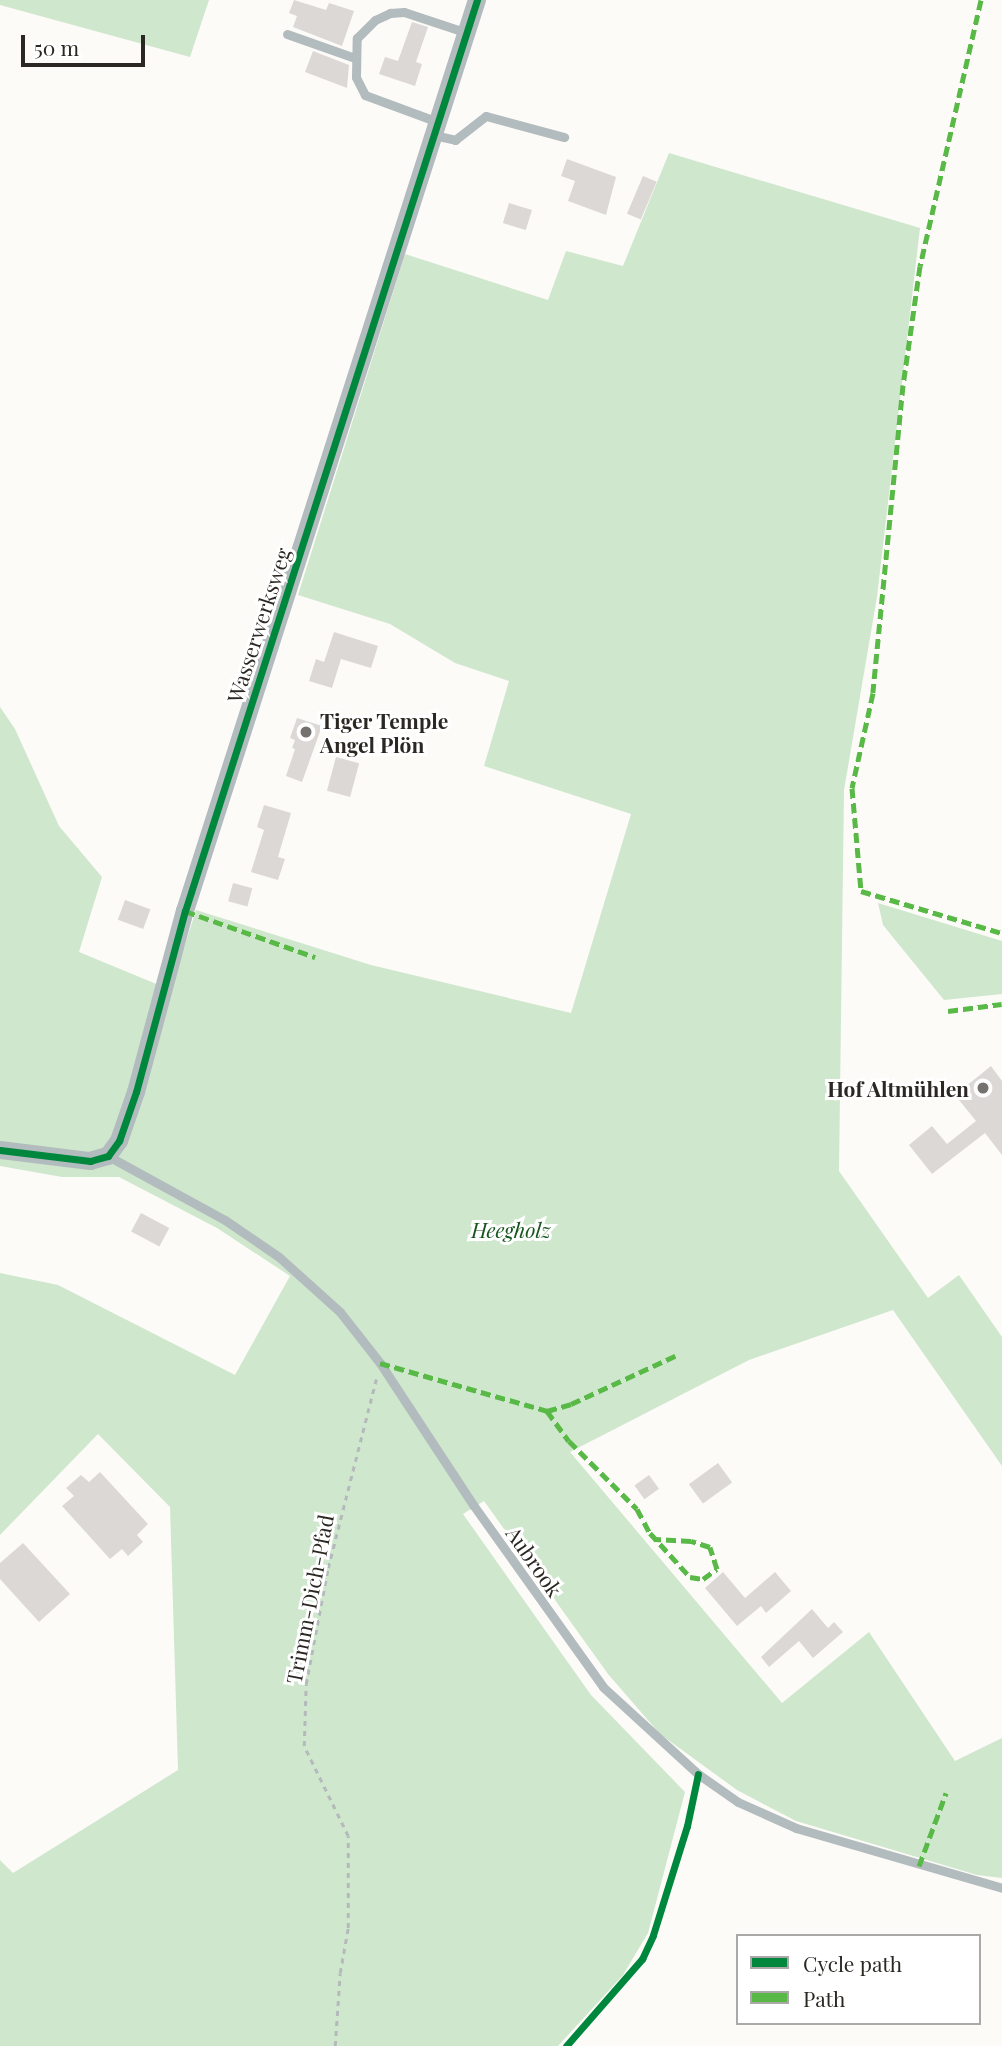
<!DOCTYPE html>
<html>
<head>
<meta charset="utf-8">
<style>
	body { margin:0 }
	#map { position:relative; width:1002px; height:2046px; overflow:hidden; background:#fdfbf8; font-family:"Playfair Display",serif }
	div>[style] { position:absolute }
	.green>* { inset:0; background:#cfe7cd }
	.building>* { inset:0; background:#dcd8d6; transform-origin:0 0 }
	.path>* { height:2.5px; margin-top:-1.25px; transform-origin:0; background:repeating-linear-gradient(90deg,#b4babb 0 5px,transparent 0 10px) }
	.lane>* { height:9px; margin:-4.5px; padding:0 4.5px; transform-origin:4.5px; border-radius:4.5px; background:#b2bbbd }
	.street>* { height:18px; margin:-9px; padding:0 9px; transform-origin:9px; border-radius:9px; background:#b2bbbd }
	.quiet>* { height:5px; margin-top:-2.5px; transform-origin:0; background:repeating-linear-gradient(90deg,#58b947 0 10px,transparent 0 15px) }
	.cycleway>* { height:7px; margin:-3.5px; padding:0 3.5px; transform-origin:3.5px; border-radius:3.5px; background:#00873e }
	.dots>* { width:19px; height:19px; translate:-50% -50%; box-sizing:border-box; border:4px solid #fff; border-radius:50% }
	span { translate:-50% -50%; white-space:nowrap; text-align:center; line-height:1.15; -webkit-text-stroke:6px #fff; paint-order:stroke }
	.street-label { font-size:21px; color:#2b2723 }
	.poi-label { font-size:21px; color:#2b2723; font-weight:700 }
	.left { translate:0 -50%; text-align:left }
	.right { translate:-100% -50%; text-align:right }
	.park-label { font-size:21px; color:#16551c; font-style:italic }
	.legend { position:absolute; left:736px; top:1934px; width:245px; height:91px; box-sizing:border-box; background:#fff; border:2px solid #aaa9a7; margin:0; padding:9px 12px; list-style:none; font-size:21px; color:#2b2723 }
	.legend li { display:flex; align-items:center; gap:14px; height:35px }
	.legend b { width:35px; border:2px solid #aaa9a7 }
	.scale { position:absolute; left:21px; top:35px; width:124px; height:32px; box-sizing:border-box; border:4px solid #2b2723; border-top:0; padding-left:9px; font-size:21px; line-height:24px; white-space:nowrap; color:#2b2723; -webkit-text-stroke:5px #fff; paint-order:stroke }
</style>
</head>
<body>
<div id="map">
	<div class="green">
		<div style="clip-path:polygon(0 0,209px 0,190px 57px,0 5px)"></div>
		<div style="clip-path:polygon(669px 153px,920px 228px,877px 597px,844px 790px,839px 1171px,928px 1298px,959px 1275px,1002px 1337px,1002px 1466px,893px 1310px,749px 1360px,570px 1452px,782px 1703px,869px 1632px,955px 1761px,1002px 1738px,1002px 1878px,977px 1875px,796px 1821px,737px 1790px,660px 1734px,608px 1674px,484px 1501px,463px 1514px,591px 1695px,685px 1792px,648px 1933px,623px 1975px,558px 2046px,0 2046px,0 1860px,13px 1873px,178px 1770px,170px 1507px,98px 1434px,0 1535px,0 1273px,58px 1285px,235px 1375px,290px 1276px,217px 1228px,119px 1177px,62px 1177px,0 1166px,0 707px,15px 729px,59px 826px,102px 877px,79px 952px,171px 990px,196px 910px,371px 965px,571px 1013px,631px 814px,484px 766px,509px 681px,455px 663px,390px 624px,298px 595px,405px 254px,548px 300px,566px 251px,623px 266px)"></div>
		<div style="clip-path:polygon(878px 903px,1002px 941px,1002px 994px,944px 1000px,883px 925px)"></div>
	</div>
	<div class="building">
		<div style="clip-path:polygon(294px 0,326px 10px,329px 3px,354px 11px,342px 46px,293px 27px,297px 16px,289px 13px)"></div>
		<div style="clip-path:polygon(412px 22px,428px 27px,416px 62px,422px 64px,415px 86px,379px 74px,385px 57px,398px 61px)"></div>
		<div style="clip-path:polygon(313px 51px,349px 65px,347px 88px,305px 72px)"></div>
		<div style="clip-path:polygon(567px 159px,616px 177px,606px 215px,568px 201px,575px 181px,561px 176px)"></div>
		<div style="left:643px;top:176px;width:15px;height:41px;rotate:23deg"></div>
		<div style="left:509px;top:203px;width:24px;height:21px;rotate:17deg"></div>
		<div style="clip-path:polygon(334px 632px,378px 646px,371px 668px,341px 659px,332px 688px,309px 681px,316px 659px,324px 662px)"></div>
		<div style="clip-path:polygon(297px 718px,322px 726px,302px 782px,286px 776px,295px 749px,292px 748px,295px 740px,290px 738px)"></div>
		<div style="left:336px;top:757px;width:24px;height:35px;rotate:15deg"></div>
		<div style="clip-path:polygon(264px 805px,291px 813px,278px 857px,285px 859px,278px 880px,251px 872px,264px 830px,257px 827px)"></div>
		<div style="left:233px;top:883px;width:20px;height:19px;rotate:15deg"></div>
		<div style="left:125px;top:900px;width:27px;height:21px;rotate:20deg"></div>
		<div style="clip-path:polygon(991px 1066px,1002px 1081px,1002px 1155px,985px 1133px,932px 1174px,909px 1145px,932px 1126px,947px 1144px,976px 1121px,955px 1095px)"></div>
		<div style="left:141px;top:1213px;width:32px;height:21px;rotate:28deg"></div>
		<div style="left:718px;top:1463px;width:24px;height:36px;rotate:54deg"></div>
		<div style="clip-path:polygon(100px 1472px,148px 1524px,137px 1535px,143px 1542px,128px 1556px,122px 1549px,110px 1559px,62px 1506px,74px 1496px,66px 1488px,81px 1475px,89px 1482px)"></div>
		<div style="left:649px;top:1475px;width:17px;height:18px;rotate:54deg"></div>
		<div style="clip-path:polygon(23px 1543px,70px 1594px,39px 1622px,0 1579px,0 1563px)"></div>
		<div style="clip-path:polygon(723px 1572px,745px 1598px,775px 1572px,791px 1591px,766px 1613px,761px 1606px,737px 1626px,705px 1588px)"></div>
		<div style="clip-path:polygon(812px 1609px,828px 1628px,834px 1622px,843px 1632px,813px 1658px,799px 1641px,769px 1667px,761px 1657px)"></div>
	</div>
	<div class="path">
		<div style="left:335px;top:2046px;width:73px;rotate:-86.1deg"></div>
		<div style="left:340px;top:1973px;width:46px;rotate:-79.9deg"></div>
		<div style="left:348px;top:1928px;width:92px;rotate:-90deg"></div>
		<div style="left:348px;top:1836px;width:100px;rotate:-116.1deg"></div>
		<div style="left:304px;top:1746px;width:62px;rotate:-88.2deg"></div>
		<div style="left:306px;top:1684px;width:118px;rotate:-79.3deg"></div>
		<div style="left:328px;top:1568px;width:195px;rotate:-75.7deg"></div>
	</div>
	<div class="lane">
		<div style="left:287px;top:34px;width:72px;rotate:19.4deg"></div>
		<div style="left:438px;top:122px;width:78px;rotate:-159.7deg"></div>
		<div style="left:365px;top:95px;width:20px;rotate:-117deg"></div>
		<div style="left:356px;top:77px;width:39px;rotate:-89deg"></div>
		<div style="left:357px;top:38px;width:25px;rotate:-45deg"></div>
		<div style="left:375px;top:20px;width:17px;rotate:-25deg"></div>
		<div style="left:390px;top:13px;width:14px;rotate:-4deg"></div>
		<div style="left:404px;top:12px;width:66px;rotate:18.4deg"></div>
		<div style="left:434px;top:135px;width:22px;rotate:13deg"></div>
		<div style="left:455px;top:140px;width:39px;rotate:-38deg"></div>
		<div style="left:486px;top:116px;width:81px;rotate:15.1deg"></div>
		<div style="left:108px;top:1156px;width:133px;rotate:28.7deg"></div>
		<div style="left:225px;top:1220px;width:65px;rotate:34.4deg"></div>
		<div style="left:279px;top:1257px;width:82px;rotate:42deg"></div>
		<div style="left:340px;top:1312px;width:65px;rotate:51.9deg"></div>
		<div style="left:380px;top:1363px;width:171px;rotate:56.7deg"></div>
		<div style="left:474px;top:1506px;width:222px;rotate:54.5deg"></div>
		<div style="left:603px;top:1687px;width:129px;rotate:42.5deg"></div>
		<div style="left:698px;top:1774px;width:49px;rotate:35deg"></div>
		<div style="left:738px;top:1802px;width:64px;rotate:24.1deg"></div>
		<div style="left:796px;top:1828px;width:215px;rotate:16.2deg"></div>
	</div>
	<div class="street">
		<div style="left:0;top:1150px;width:91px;rotate:7deg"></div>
		<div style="left:90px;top:1161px;width:19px;rotate:-16deg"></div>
		<div style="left:108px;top:1156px;width:19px;rotate:-54deg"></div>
		<div style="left:119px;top:1141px;width:52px;rotate:-70.9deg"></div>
		<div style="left:136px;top:1092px;width:188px;rotate:-74.9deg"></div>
		<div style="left:185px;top:911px;width:957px;rotate:-72.23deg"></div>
	</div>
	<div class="quiet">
		<div style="left:981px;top:0;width:273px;rotate:102.9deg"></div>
		<div style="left:920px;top:266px;width:120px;rotate:98.1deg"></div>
		<div style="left:903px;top:385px;width:309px;rotate:95.6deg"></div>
		<div style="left:873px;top:693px;width:97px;rotate:102.5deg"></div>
		<div style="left:852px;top:788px;width:103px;rotate:85deg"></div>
		<div style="left:861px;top:891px;width:147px;rotate:16.6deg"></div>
		<div style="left:185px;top:911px;width:138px;rotate:19.5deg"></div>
		<div style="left:948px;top:1011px;width:54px;rotate:-7.4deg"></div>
		<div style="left:380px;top:1363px;width:174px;rotate:16deg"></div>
		<div style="left:547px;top:1411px;width:25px;rotate:-16deg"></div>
		<div style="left:571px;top:1404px;width:115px;rotate:-24.8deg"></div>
		<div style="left:547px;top:1411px;width:37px;rotate:54deg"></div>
		<div style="left:569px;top:1441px;width:96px;rotate:45deg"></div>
		<div style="left:637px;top:1509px;width:27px;rotate:62deg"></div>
		<div style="left:650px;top:1533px;width:59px;rotate:47.7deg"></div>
		<div style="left:690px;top:1577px;width:13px;rotate:9deg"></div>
		<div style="left:703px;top:1579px;width:17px;rotate:-36deg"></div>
		<div style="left:717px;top:1569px;width:23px;rotate:-108deg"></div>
		<div style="left:710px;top:1547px;width:20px;rotate:-162deg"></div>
		<div style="left:691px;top:1541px;width:36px;rotate:-177deg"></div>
		<div style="left:919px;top:1866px;width:78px;rotate:-69.7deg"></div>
	</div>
	<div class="cycleway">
		<div style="left:0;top:1150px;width:91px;rotate:7deg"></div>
		<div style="left:90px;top:1161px;width:19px;rotate:-16deg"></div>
		<div style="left:108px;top:1156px;width:19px;rotate:-54deg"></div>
		<div style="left:119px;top:1141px;width:52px;rotate:-70.9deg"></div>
		<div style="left:136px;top:1092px;width:188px;rotate:-74.9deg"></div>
		<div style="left:185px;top:911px;width:957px;rotate:-72.23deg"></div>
		<div style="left:566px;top:2046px;width:116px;rotate:-48.9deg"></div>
		<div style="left:642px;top:1959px;width:26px;rotate:-65deg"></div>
		<div style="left:653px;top:1935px;width:114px;rotate:-72.7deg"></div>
		<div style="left:687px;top:1826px;width:53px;rotate:-78.1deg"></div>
	</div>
	<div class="dots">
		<div style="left:306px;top:732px;background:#74716e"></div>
		<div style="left:983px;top:1088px;background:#74716e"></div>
	</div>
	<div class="street-label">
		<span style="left:258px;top:625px;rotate:-72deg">Wasserwerksweg</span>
		<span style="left:535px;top:1561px;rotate:55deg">Aubrook</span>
		<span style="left:309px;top:1599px;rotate:-79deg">Trimm-Dich-Pfad</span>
	</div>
	<div class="poi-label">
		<span class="left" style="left:320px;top:732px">Tiger Temple<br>Angel Plön</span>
		<span class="right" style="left:969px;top:1088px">Hof Altmühlen</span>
	</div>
	<div class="park-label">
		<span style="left:511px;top:1229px">Heegholz</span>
	</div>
	<ul class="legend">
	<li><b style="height:9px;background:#00873e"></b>Cycle path</li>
	<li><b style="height:9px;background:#58b947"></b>Path</li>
	</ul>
	<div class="scale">50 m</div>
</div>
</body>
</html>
